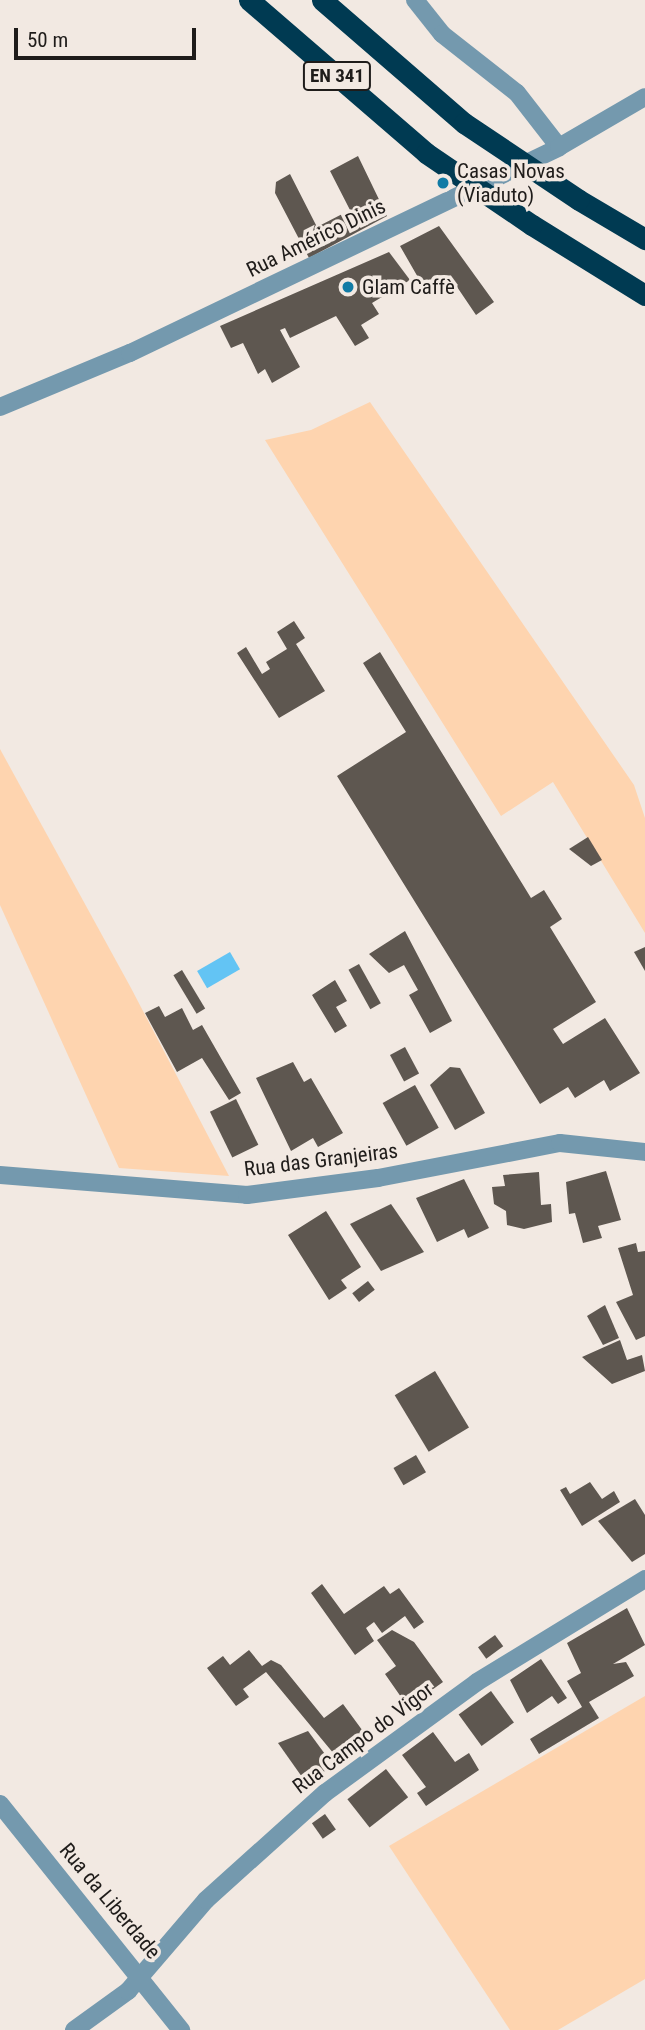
<!DOCTYPE html>
<html>
<head>
<meta charset="utf-8">
<style>
	body { margin:0 }
	#map { position:relative; width:645px; height:2030px; overflow:hidden; background:#f2e9e2; font-family:"Roboto Condensed",sans-serif }
	div>[style] { position:absolute }
	.green>* { inset:0; background:#fed4af }
	.water>* { inset:0; background:#63c4f4; transform-origin:0 0 }
	.building>* { inset:0; background:#5e5750; transform-origin:0 0 }
	.street>* { height:18px; margin:-9px; padding:0 9px; transform-origin:9px; border-radius:9px; background:#7499ae }
	.highway>* { height:21px; margin:-10.5px; padding:0 10.5px; transform-origin:10.5px; border-radius:10.5px; background:#003a52 }
	.highway-bridge>* { height:21px; margin:-10.5px; padding:0 10.5px; transform-origin:10.5px; border-radius:10.5px; background:#003a52 }
	.dots>* { width:19px; height:19px; translate:-50% -50%; box-sizing:border-box; border:4px solid #f2e9e2; border-radius:50% }
	span { translate:-50% -50%; white-space:nowrap; text-align:center; line-height:1.15; -webkit-text-stroke:7px #f2e9e2; paint-order:stroke }
	.shield-label span { padding:2px 5px; background:#f2e9e2; border:2px solid; border-radius:5px; -webkit-text-stroke-width:0 }
	.shield-label { font-size:19px; color:#1f1c1a; font-weight:700 }
	.poi-label { font-size:21px; color:#1f1c1a }
	.left { translate:0 -50%; text-align:left }
	.street-label { font-size:21px; color:#1f1c1a }
	.scale { position:absolute; left:14px; top:28px; width:182px; height:32px; box-sizing:border-box; border:4px solid #1f1c1a; border-top:0; padding-left:9px; font-size:21px; line-height:24px; white-space:nowrap; color:#1f1c1a; -webkit-text-stroke:5px #f2e9e2; paint-order:stroke }
</style>
</head>
<body>
<div id="map">
	<div class="green">
		<div style="clip-path:polygon(370px 402px,634px 785px,645px 818px,645px 933px,553px 782px,501px 816px,265px 440px,311px 430px)"></div>
		<div style="clip-path:polygon(0 749px,131px 988px,229px 1176px,119px 1168px,0 905px)"></div>
		<div style="clip-path:polygon(645px 1696px,645px 1979px,558px 2030px,510px 2030px,389px 1846px)"></div>
	</div>
	<div class="water">
		<div style="left:230px;top:952px;width:20px;height:38px;rotate:60deg"></div>
	</div>
	<div class="building">
		<div style="clip-path:polygon(358px 156px,387px 216px,309px 258px,275px 193px,276px 182px,290px 174px,317px 227px,350px 210px,330px 171px)"></div>
		<div style="clip-path:polygon(439px 226px,494px 302px,476px 315px,451px 278px,427px 293px,400px 246px)"></div>
		<div style="clip-path:polygon(389px 252px,410px 280px,372px 303px,379px 314px,361px 325px,369px 338px,355px 346px,336px 316px,290px 338px,285px 328px,280px 330px,300px 367px,272px 383px,265px 369px,258px 374px,243px 343px,231px 348px,220px 326px)"></div>
		<div style="clip-path:polygon(294px 621px,305px 638px,296px 644px,325px 691px,279px 718px,237px 653px,246px 647px,262px 674px,270px 669px,266px 662px,287px 649px,277px 632px)"></div>
		<div style="clip-path:polygon(380px 652px,531px 898px,544px 890px,562px 919px,550px 927px,596px 1002px,553px 1029px,563px 1044px,605px 1018px,640px 1073px,610px 1091px,604px 1080px,575px 1098px,568px 1087px,540px 1104px,337px 776px,406px 732px,363px 663px)"></div>
		<div style="clip-path:polygon(588px 837px,602px 860px,591px 866px,569px 849px)"></div>
		<div style="clip-path:polygon(405px 931px,452px 1021px,430px 1033px,409px 995px,418px 990px,404px 965px,389px 973px,369px 954px)"></div>
		<div style="clip-path:polygon(645px 947px,645px 971px,634px 952px)"></div>
		<div style="left:359px;top:964px;width:45px;height:12px;rotate:61deg"></div>
		<div style="left:182px;top:970px;width:45px;height:10px;rotate:59deg"></div>
		<div style="clip-path:polygon(335px 980px,347px 1001px,336px 1007px,347px 1026px,335px 1033px,312px 995px)"></div>
		<div style="clip-path:polygon(159px 1006px,165px 1017px,182px 1008px,193px 1030px,202px 1025px,241px 1093px,229px 1100px,202px 1058px,177px 1072px,145px 1013px)"></div>
		<div style="left:405px;top:1047px;width:30px;height:17px;rotate:62deg"></div>
		<div style="clip-path:polygon(293px 1062px,304px 1082px,311px 1078px,343px 1133px,318px 1147px,313px 1138px,291px 1151px,256px 1078px)"></div>
		<div style="clip-path:polygon(450px 1067px,460px 1068px,485px 1113px,455px 1130px,430px 1085px)"></div>
		<div style="left:415px;top:1085px;width:49px;height:37px;rotate:61deg"></div>
		<div style="left:236px;top:1099px;width:51px;height:29px;rotate:64deg"></div>
		<div style="clip-path:polygon(606px 1171px,621px 1220px,598px 1226px,602px 1238px,583px 1243px,575px 1213px,569px 1214px,566px 1182px)"></div>
		<div style="clip-path:polygon(539px 1172px,541px 1205px,551px 1204px,552px 1222px,524px 1229px,507px 1225px,506px 1211px,494px 1204px,492px 1187px,505px 1186px,503px 1175px)"></div>
		<div style="clip-path:polygon(464px 1179px,489px 1228px,468px 1238px,464px 1229px,437px 1242px,416px 1198px)"></div>
		<div style="clip-path:polygon(391px 1204px,424px 1252px,381px 1271px,350px 1224px)"></div>
		<div style="clip-path:polygon(326px 1211px,361px 1267px,341px 1280px,347px 1288px,329px 1300px,288px 1235px)"></div>
		<div style="clip-path:polygon(636px 1243px,638px 1252px,645px 1251px,645px 1336px,636px 1340px,616px 1302px,633px 1295px,618px 1248px)"></div>
		<div style="left:368px;top:1281px;width:11px;height:20px;rotate:52deg"></div>
		<div style="clip-path:polygon(605px 1305px,619px 1338px,603px 1345px,587px 1316px)"></div>
		<div style="clip-path:polygon(620px 1340px,627px 1360px,642px 1355px,645px 1371px,612px 1384px,582px 1357px)"></div>
		<div style="left:435px;top:1371px;width:66px;height:47px;rotate:59deg"></div>
		<div style="left:416px;top:1455px;width:20px;height:26px;rotate:60deg"></div>
		<div style="clip-path:polygon(590px 1482px,602px 1499px,614px 1491px,620px 1502px,582px 1526px,560px 1490px,566px 1487px,570px 1494px)"></div>
		<div style="clip-path:polygon(635px 1499px,645px 1515px,645px 1554px,632px 1562px,598px 1521px)"></div>
		<div style="clip-path:polygon(322px 1584px,344px 1614px,384px 1586px,390px 1594px,399px 1588px,424px 1622px,414px 1629px,405px 1616px,382px 1633px,374px 1622px,366px 1628px,374px 1641px,355px 1655px,311px 1593px)"></div>
		<div style="clip-path:polygon(627px 1608px,645px 1645px,613px 1664px,626px 1662px,634px 1676px,589px 1702px,599px 1718px,539px 1754px,530px 1739px,582px 1707px,567px 1681px,581px 1673px,567px 1643px)"></div>
		<div style="clip-path:polygon(392px 1630px,414px 1642px,443px 1682px,408px 1707px,385px 1674px,396px 1666px,377px 1640px)"></div>
		<div style="left:495px;top:1635px;width:14px;height:21px;rotate:54deg"></div>
		<div style="clip-path:polygon(249px 1650px,262px 1666px,271px 1660px,281px 1665px,324px 1718px,343px 1704px,368px 1738px,339px 1760px,266px 1672px,243px 1689px,249px 1697px,236px 1706px,207px 1668px,223px 1656px,230px 1665px)"></div>
		<div style="clip-path:polygon(541px 1659px,567px 1698px,558px 1704px,552px 1696px,527px 1713px,510px 1680px)"></div>
		<div style="left:491px;top:1691px;width:39px;height:40px;rotate:54deg"></div>
		<div style="clip-path:polygon(308px 1731px,333px 1765px,307px 1784px,278px 1743px)"></div>
		<div style="clip-path:polygon(433px 1732px,455px 1762px,469px 1753px,479px 1770px,426px 1806px,417px 1793px,426px 1787px,402px 1755px)"></div>
		<div style="left:386px;top:1769px;width:36px;height:49px;rotate:52deg"></div>
		<div style="left:325px;top:1814px;width:19px;height:16px;rotate:55deg"></div>
	</div>
	<div class="street">
		<div style="left:415px;top:0;width:43px;rotate:51.5deg"></div>
		<div style="left:442px;top:34px;width:95px;rotate:38.2deg"></div>
		<div style="left:517px;top:93px;width:68px;rotate:52.1deg"></div>
		<div style="left:0;top:407px;width:141px;rotate:-22.6deg"></div>
		<div style="left:130px;top:353px;width:476px;rotate:-25.6deg"></div>
		<div style="left:559px;top:147px;width:99px;rotate:-30.2deg"></div>
		<div style="left:0;top:1175px;width:248px;rotate:4.6deg"></div>
		<div style="left:247px;top:1195px;width:132px;rotate:-7.4deg"></div>
		<div style="left:378px;top:1178px;width:185px;rotate:-10.9deg"></div>
		<div style="left:560px;top:1143px;width:85px;rotate:6deg"></div>
		<div style="left:0;top:1804px;width:290px;rotate:51.3deg"></div>
		<div style="left:74px;top:2030px;width:67px;rotate:-35.8deg"></div>
		<div style="left:128px;top:1991px;width:120px;rotate:-49.4deg"></div>
		<div style="left:206px;top:1900px;width:160px;rotate:-42deg"></div>
		<div style="left:325px;top:1793px;width:188px;rotate:-36.1deg"></div>
		<div style="left:477px;top:1682px;width:197px;rotate:-31.5deg"></div>
	</div>
	<div class="highway">
		<div style="left:249px;top:0;width:234px;rotate:40.8deg"></div>
		<div style="left:322px;top:0;width:188px;rotate:40.9deg"></div>
		<div style="left:579px;top:200px;width:77px;rotate:30.6deg"></div>
		<div style="left:532px;top:225px;width:133px;rotate:31.8deg"></div>
	</div>
	<div class="highway-bridge">
		<div style="left:464px;top:123px;width:138px;rotate:33.8deg"></div>
		<div style="left:426px;top:153px;width:128px;rotate:34.2deg"></div>
	</div>
	<div class="dots">
		<div style="left:443px;top:183px;background:#117ba5"></div>
		<div style="left:348px;top:287px;background:#117ba5"></div>
	</div>
	<div class="shield-label">
		<span style="left:337px;top:76px">EN 341</span>
	</div>
	<div class="poi-label">
		<span class="left" style="left:457px;top:183px">Casas Novas<br>(Viaduto)</span>
		<span class="left" style="left:362px;top:287px">Glam Caffè</span>
	</div>
	<div class="street-label">
		<span style="left:316px;top:238px;rotate:-26deg">Rua Américo Dinis</span>
		<span style="left:321px;top:1160px;rotate:-7deg">Rua das Granjeiras</span>
		<span style="left:363px;top:1738px;rotate:-37deg">Rua Campo do Vigor</span>
		<span style="left:110px;top:1901px;rotate:50deg">Rua da Liberdade</span>
	</div>
	<div class="scale">50 m</div>
</div>
</body>
</html>
